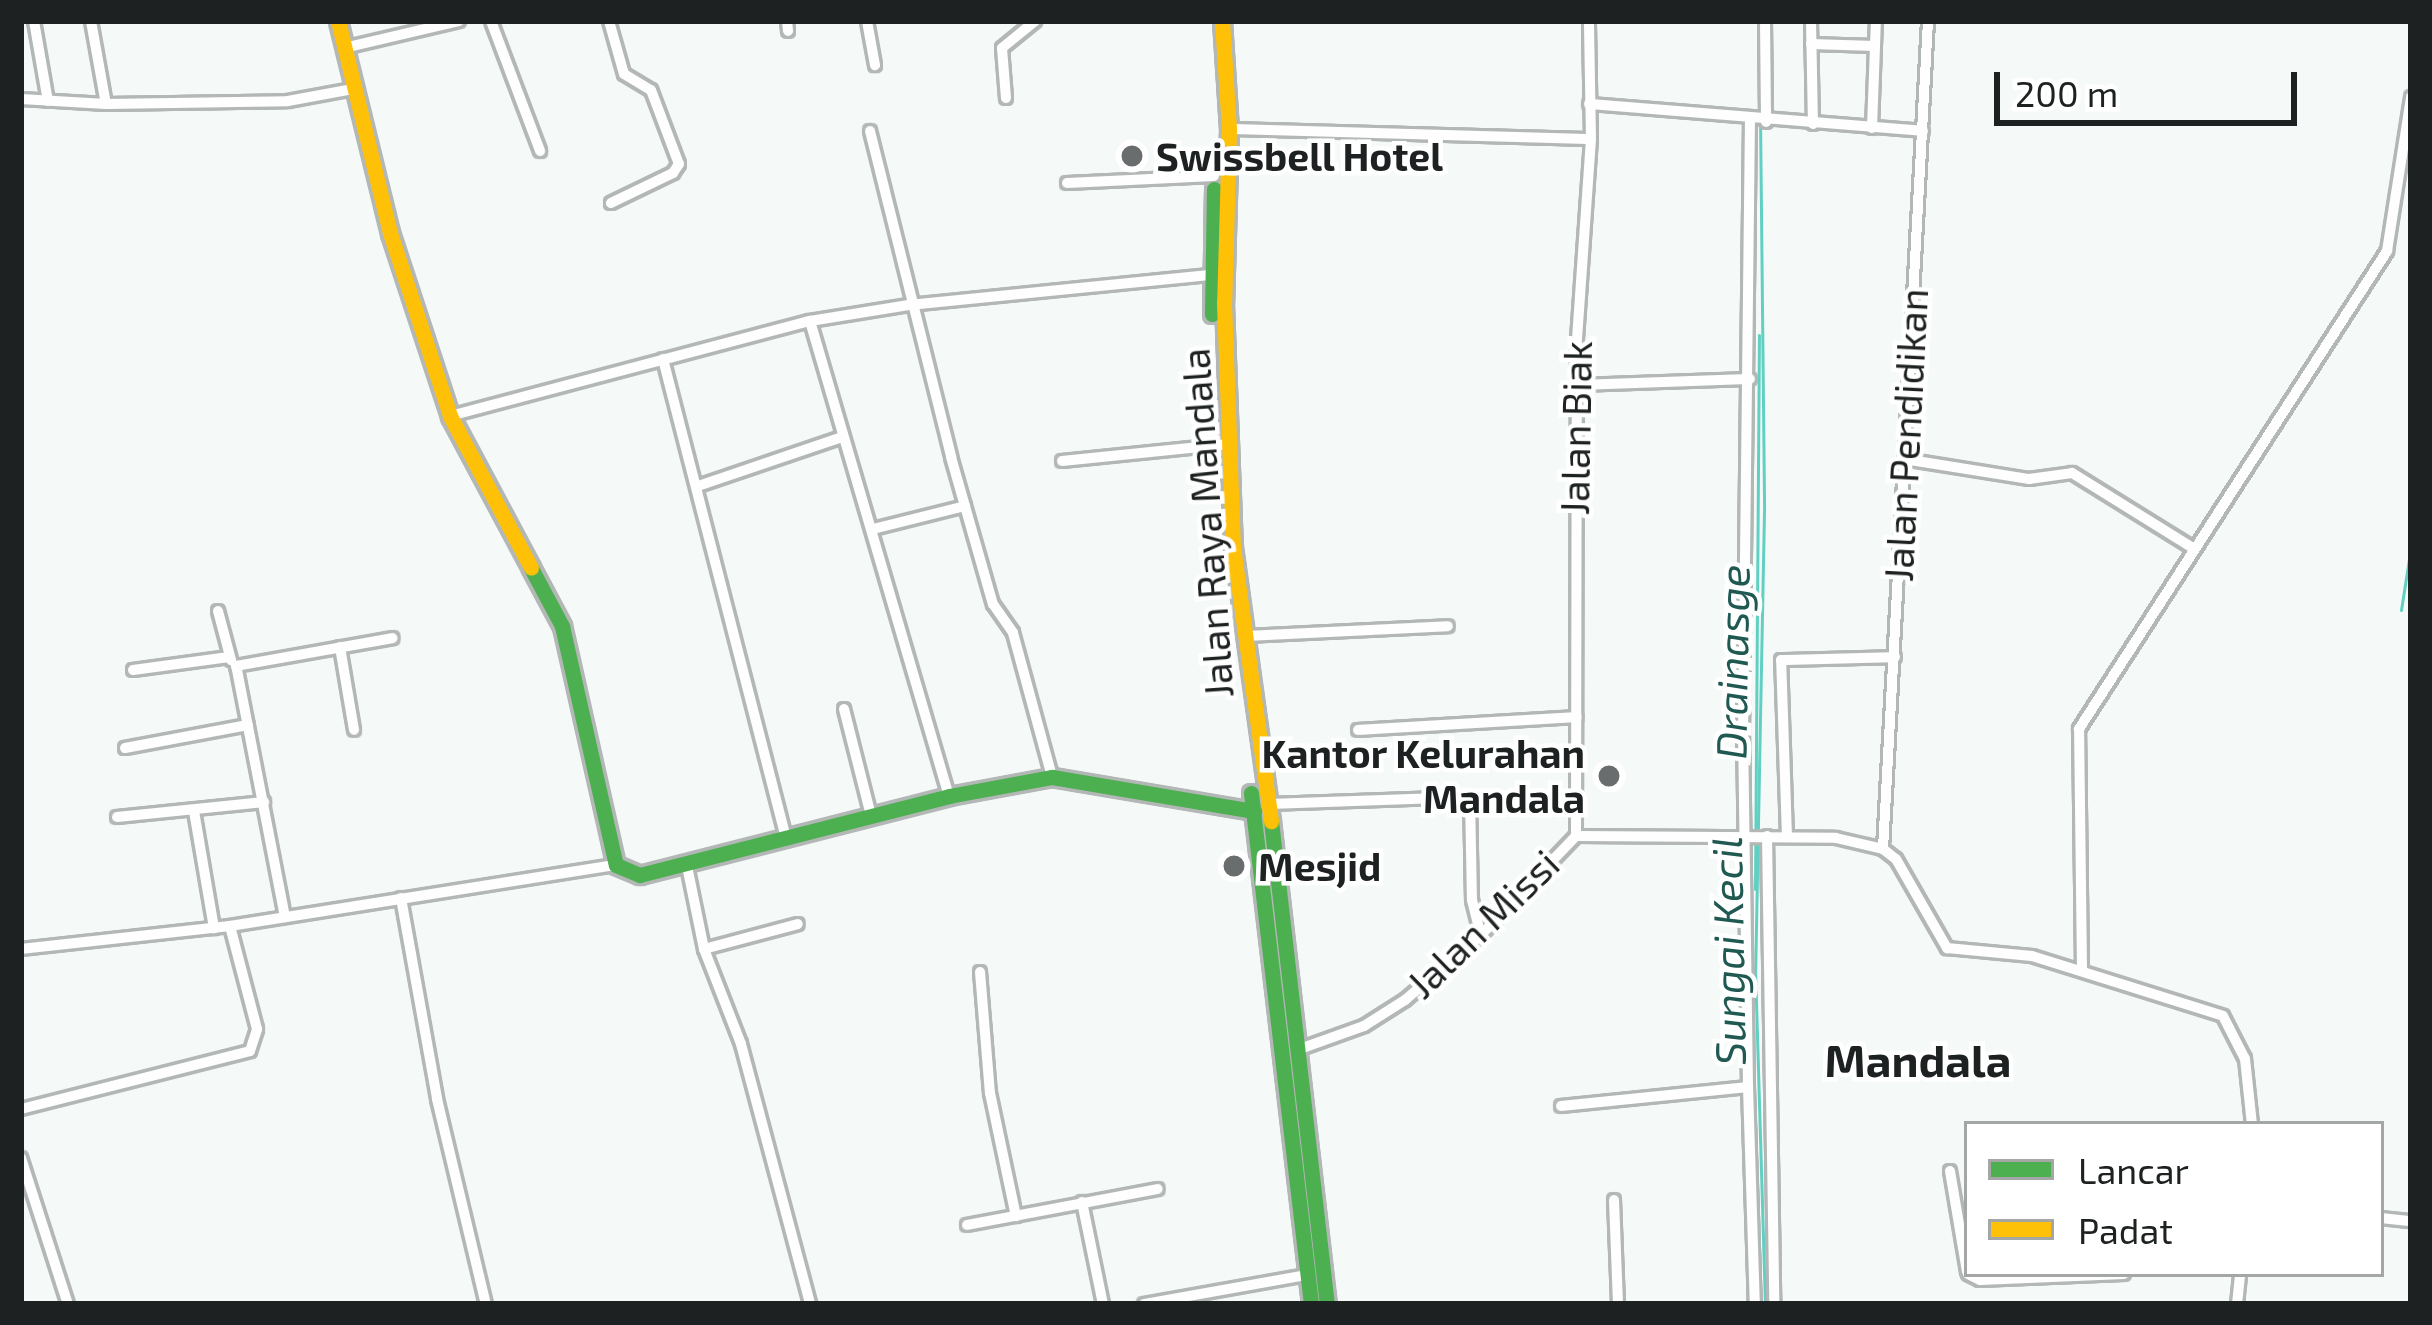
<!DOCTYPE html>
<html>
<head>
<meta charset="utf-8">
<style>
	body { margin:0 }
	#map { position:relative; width:2432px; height:1325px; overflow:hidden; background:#f5faf9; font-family:"Exo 2",sans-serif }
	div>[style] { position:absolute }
	.stream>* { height:3px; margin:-1.5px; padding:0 1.5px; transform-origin:1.5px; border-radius:1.5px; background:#61d0c3 }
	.roads { filter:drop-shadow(3px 0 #b3b7b6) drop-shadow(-3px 0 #b3b7b6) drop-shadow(0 3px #b3b7b6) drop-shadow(0 -3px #b3b7b6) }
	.street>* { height:10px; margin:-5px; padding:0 5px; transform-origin:5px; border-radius:5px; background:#fefefe }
	.fast>* { height:15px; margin:-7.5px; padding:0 7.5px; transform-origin:7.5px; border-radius:7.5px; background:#4caf50 }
	.slow>* { height:15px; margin:-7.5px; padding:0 7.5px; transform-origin:7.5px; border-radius:7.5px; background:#ffc107 }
	.dots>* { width:33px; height:33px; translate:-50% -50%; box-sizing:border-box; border:6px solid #fff; border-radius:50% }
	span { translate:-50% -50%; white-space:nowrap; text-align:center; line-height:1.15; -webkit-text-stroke:9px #fff; paint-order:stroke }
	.poi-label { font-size:39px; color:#1e2121; font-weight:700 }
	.left { translate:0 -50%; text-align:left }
	.right { translate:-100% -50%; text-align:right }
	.street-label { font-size:39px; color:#1e2121 }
	.water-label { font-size:42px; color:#1f5951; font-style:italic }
	.quarter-label { font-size:45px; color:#1e2121; font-weight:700 }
	.frame { position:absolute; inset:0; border:24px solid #1e2121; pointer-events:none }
	.legend { position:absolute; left:1964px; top:1121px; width:420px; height:156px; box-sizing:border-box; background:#fff; border:3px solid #a5a6a6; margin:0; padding:15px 21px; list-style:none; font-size:36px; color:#1e2121 }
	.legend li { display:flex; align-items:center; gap:24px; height:60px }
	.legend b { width:60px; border:3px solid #a5a6a6 }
	.scale { position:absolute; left:1994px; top:72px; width:303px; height:54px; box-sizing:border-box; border:6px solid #1e2121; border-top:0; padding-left:15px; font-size:36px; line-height:42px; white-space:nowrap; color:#1e2121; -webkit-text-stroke:9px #fff; paint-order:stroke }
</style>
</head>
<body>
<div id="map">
	<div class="stream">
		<div style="left:1759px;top:21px;width:490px;rotate:89.4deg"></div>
		<div style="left:1764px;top:511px;width:457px;rotate:91.1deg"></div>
		<div style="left:1755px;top:968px;width:336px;rotate:88.3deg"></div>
		<div style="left:2401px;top:610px;width:65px;rotate:-81.1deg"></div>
		<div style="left:1755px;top:889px;width:554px;rotate:-89.59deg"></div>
	</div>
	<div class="roads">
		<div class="street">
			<div style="left:34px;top:21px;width:81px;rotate:80.1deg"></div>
			<div style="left:91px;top:21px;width:84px;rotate:79.8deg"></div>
			<div style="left:491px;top:21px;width:139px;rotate:69.3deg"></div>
			<div style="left:609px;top:21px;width:55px;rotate:74.2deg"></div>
			<div style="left:624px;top:74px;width:31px;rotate:31deg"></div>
			<div style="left:651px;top:90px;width:79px;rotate:69.3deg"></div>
			<div style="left:679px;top:164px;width:11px;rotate:124deg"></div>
			<div style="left:673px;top:173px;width:69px;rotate:154.2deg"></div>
			<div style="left:787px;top:21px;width:10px;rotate:84deg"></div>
			<div style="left:867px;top:21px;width:45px;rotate:79.7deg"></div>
			<div style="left:1765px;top:21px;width:101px;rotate:89.4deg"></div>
			<div style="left:1811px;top:21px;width:103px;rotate:88.9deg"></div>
			<div style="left:1811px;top:44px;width:64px;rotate:1.8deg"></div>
			<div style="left:344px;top:48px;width:118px;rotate:-13.2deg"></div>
			<div style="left:1006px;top:98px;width:50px;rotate:-94.6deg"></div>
			<div style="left:1002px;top:48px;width:43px;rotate:-39.3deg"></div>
			<div style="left:21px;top:99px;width:85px;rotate:3.4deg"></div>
			<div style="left:106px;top:104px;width:182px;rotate:-0.9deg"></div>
			<div style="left:288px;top:101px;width:66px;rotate:-10.5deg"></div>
			<div style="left:1589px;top:104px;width:335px;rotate:4.6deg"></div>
			<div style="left:1872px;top:128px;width:107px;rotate:-87.9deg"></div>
			<div style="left:1229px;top:129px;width:362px;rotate:1.6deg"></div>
			<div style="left:870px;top:131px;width:336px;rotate:76deg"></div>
			<div style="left:951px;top:457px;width:153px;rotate:74.1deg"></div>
			<div style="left:993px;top:604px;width:35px;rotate:55deg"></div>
			<div style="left:1013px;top:633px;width:149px;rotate:74.8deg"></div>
			<div style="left:1067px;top:183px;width:147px;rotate:-2.7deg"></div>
			<div style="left:810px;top:321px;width:495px;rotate:73.7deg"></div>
			<div style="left:663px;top:359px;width:496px;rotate:75.6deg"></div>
			<div style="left:1577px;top:385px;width:173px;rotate:-2deg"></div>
			<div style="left:450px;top:416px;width:372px;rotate:-14.8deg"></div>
			<div style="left:810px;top:321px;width:100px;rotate:-9.2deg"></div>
			<div style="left:909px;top:305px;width:302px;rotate:-5.7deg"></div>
			<div style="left:1904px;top:459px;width:127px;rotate:9.1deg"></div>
			<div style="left:2029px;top:479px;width:43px;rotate:-7.9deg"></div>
			<div style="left:2072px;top:473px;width:142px;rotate:31.8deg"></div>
			<div style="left:1062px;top:461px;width:168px;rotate:-5.8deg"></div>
			<div style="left:698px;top:486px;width:152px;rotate:-18.8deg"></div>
			<div style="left:873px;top:529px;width:95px;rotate:-14deg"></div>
			<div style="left:218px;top:611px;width:51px;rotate:75.1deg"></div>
			<div style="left:1246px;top:636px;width:202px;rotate:-2.8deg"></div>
			<div style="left:340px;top:647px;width:84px;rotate:80.4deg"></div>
			<div style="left:133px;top:670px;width:97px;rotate:-7.7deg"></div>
			<div style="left:844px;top:709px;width:110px;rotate:75.8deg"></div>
			<div style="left:1358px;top:730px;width:219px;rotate:-3.4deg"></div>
			<div style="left:125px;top:748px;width:125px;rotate:-10.6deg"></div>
			<div style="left:1267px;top:804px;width:203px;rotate:-2deg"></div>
			<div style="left:1470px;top:797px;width:103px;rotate:88.9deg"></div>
			<div style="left:1472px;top:900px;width:36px;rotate:76deg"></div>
			<div style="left:194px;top:811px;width:119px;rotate:80.3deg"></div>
			<div style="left:117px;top:817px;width:148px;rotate:-5.8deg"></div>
			<div style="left:1576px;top:836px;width:497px;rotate:-89.9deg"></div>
			<div style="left:1577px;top:339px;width:200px;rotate:-86deg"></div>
			<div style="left:1591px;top:139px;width:118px;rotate:-91deg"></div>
			<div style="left:1767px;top:836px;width:468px;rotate:89.1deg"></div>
			<div style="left:1787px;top:837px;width:177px;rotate:-91.9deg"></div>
			<div style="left:1781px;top:660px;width:114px;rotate:-1.5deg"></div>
			<div style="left:1883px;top:849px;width:829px;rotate:-86.89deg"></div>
			<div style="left:687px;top:866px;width:85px;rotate:78.4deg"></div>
			<div style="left:704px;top:949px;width:102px;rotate:68.7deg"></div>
			<div style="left:741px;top:1044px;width:269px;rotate:75.1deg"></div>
			<div style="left:401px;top:898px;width:204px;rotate:79.8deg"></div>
			<div style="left:437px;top:1099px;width:211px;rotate:76.6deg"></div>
			<div style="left:285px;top:917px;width:256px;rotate:-101deg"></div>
			<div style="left:236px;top:666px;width:159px;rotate:-10.1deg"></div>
			<div style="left:21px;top:949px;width:210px;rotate:-6.3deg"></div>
			<div style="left:230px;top:926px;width:391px;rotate:-9deg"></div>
			<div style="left:704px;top:949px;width:97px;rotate:-14.9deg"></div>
			<div style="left:2082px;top:969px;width:240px;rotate:-90.7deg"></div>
			<div style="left:2079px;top:729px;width:569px;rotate:-57.2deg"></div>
			<div style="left:2387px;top:251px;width:156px;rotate:-81.1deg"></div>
			<div style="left:980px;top:972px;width:121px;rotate:85.3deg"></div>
			<div style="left:990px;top:1093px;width:126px;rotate:78.1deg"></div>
			<div style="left:1297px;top:1050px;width:71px;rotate:-19.7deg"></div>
			<div style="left:1364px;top:1026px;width:49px;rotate:-32.4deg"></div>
			<div style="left:1405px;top:1000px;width:100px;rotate:-40.5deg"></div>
			<div style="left:1481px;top:935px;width:137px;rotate:-46.2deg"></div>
			<div style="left:1576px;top:836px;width:260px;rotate:0.4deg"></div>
			<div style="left:1836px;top:838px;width:48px;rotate:13.2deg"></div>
			<div style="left:1883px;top:849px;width:16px;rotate:38deg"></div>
			<div style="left:1896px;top:859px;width:103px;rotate:60.2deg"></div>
			<div style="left:1947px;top:948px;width:85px;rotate:5.4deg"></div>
			<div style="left:2032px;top:956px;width:200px;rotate:17.4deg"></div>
			<div style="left:2223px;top:1016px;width:48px;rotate:62.9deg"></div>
			<div style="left:2245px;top:1059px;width:65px;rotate:83.9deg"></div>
			<div style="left:1748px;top:1087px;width:217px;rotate:88.2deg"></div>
			<div style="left:1561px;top:1106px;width:188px;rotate:-5.8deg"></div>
			<div style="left:1748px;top:1087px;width:352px;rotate:-90.8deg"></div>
			<div style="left:1743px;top:735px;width:615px;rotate:-89.35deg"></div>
			<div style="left:21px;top:1109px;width:236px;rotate:-14.2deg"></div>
			<div style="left:250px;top:1051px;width:23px;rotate:-72deg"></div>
			<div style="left:257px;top:1029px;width:106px;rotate:-104.7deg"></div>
			<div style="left:21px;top:1158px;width:153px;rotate:72.2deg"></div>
			<div style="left:1950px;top:1171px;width:102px;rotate:80.4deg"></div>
			<div style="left:1614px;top:1200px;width:104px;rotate:87.8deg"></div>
			<div style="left:1082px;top:1202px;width:104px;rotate:78.4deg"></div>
			<div style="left:2381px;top:1218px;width:30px;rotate:6deg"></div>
			<div style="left:967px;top:1225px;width:194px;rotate:-10.7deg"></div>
			<div style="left:1968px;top:1274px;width:13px;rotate:27deg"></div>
			<div style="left:1980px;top:1280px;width:144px;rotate:-2.4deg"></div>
			<div style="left:1144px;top:1304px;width:165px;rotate:-10.1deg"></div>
			<div style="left:2237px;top:1304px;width:30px;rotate:-84deg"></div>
		</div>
		<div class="fast">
			<div style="left:1212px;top:314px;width:125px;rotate:-89.1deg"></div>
			<div style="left:531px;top:568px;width:66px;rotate:61.9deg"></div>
			<div style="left:562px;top:626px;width:245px;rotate:77.3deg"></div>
			<div style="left:616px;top:865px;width:26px;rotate:23deg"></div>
			<div style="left:640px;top:875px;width:319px;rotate:-14.3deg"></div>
			<div style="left:949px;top:796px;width:105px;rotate:-10.5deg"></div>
			<div style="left:1052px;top:777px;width:205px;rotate:9.6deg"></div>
			<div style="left:1251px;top:793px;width:515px;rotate:83.3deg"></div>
			<div style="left:1271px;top:821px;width:486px;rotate:83.4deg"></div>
		</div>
		<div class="slow">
			<div style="left:338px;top:21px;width:218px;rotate:76.2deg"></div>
			<div style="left:390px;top:233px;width:193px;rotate:71.8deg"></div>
			<div style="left:450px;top:416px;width:172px;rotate:61.9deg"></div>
			<div style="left:1222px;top:21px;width:108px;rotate:86.3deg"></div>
			<div style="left:1229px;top:129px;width:174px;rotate:91.6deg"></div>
			<div style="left:1224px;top:303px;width:244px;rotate:87.9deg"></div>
			<div style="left:1233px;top:547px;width:277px;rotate:82.1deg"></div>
		</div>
	</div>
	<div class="dots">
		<div style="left:1132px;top:156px;background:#696d6d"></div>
		<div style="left:1609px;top:776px;background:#696d6d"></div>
		<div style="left:1234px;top:866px;background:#696d6d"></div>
	</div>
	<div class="poi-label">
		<span class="left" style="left:1156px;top:156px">Swissbell Hotel</span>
		<span class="right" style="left:1585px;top:776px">Kantor Kelurahan<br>Mandala</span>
		<span class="left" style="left:1258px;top:866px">Mesjid</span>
	</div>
	<div class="street-label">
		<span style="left:1576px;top:428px;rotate:-89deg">Jalan Biak</span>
		<span style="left:1906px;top:435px;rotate:-87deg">Jalan Pendidikan</span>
		<span style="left:1207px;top:523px;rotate:-94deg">Jalan Raya Mandala</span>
		<span style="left:1483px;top:924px;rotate:-44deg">Jalan Missi</span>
	</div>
	<div class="water-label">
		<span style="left:1731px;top:662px;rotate:-89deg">Drainasge</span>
		<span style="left:1727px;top:951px;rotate:-91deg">Sungai Kecil</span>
	</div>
	<div class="quarter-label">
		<span style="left:1918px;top:1060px">Mandala</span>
	</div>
	<div class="frame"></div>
	<ul class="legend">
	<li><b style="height:15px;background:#4caf50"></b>Lancar</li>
	<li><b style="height:15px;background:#ffc107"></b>Padat</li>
	</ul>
	<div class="scale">200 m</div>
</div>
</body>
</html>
